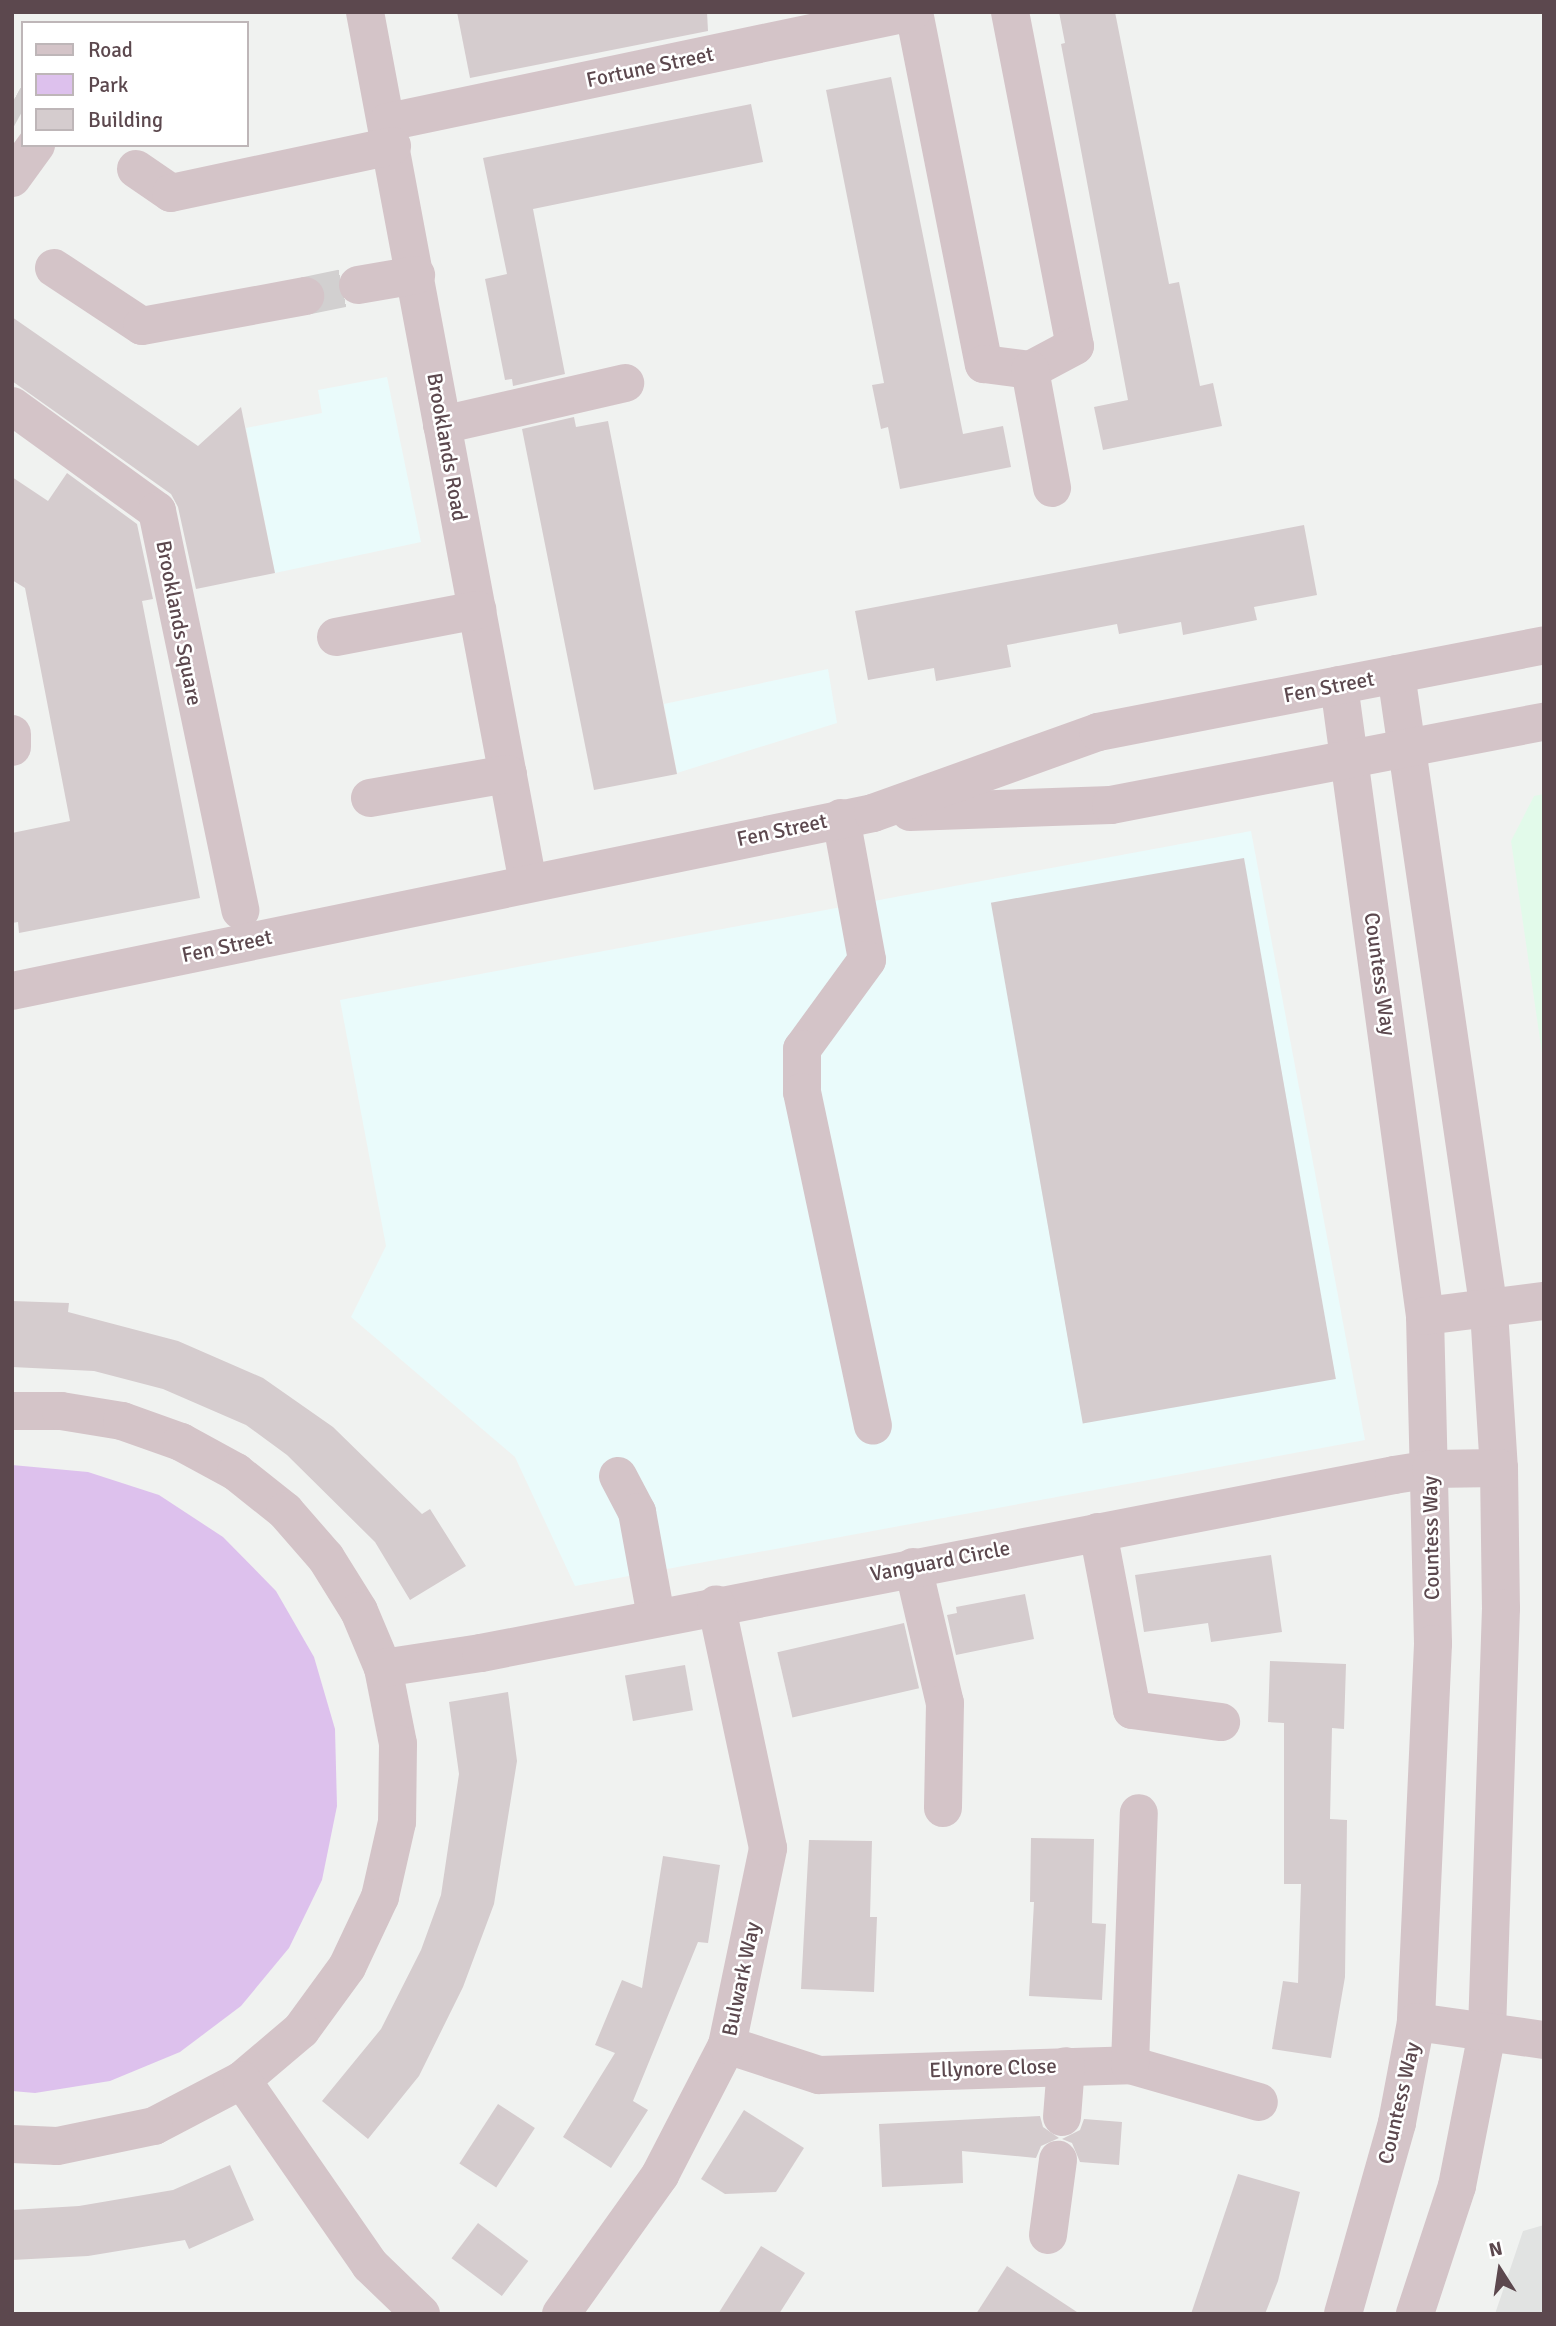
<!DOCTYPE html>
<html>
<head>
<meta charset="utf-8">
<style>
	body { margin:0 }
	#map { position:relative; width:1556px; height:2326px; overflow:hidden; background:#f0f2f0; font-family:Signika,sans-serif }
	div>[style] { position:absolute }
	.commercial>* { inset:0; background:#eafbfb }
	.education>* { inset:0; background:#e1e3e2 }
	.medical>* { inset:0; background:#e2faea }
	.green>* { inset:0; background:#ddc1ed }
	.building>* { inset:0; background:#d5ccce; transform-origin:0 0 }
	.minor-tunnel>* { height:38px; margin-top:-19px; transform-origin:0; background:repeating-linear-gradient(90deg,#d2d0d0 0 38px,transparent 0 57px) }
	.minor>* { height:38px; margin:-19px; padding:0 19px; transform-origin:19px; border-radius:19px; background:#d4c4c8 }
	span { translate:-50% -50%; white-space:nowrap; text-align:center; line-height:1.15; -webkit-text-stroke:5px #fff; paint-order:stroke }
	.street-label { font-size:21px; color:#5c484e }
	.frame { position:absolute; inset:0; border:14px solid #5c484e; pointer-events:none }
	.legend { position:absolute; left:21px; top:21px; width:228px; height:126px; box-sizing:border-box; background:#fff; border:2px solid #beb6b8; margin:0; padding:9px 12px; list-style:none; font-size:21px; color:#5c484e }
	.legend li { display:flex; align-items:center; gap:14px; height:35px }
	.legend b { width:35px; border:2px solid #beb6b8 }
	.north { position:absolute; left:1465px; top:2235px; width:70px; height:70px; -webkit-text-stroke:5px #fff; paint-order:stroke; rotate:348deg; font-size:19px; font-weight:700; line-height:28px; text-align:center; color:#5c484e }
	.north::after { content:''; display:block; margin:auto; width:24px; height:32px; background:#5c484e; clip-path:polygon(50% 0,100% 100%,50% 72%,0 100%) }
</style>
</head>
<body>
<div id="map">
	<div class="commercial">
		<div style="clip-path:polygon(387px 377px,421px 542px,275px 573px,246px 428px,322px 413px,318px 390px)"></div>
		<div style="clip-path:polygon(828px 669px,837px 723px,677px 773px,664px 704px)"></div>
		<div style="clip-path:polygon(1251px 831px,1365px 1440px,575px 1586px,515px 1457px,351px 1317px,386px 1246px,340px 1000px)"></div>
	</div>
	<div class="education">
		<div style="clip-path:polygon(1544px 2225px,1544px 2314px,1495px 2314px,1523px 2231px)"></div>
	</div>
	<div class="medical">
		<div style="clip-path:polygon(1544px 794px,1544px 1067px,1511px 841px,1534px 796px)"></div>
	</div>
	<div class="green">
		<div style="clip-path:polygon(12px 1465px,88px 1472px,159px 1495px,223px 1537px,276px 1591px,314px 1657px,335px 1729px,337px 1806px,322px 1880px,289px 1948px,241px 2006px,180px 2052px,110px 2081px,35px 2093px,12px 2091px)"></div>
	</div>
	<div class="building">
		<div style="clip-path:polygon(457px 12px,707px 12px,708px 31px,470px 78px)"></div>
		<div style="clip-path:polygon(1059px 12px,1115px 12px,1169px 284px,1179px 282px,1200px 386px,1213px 383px,1222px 426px,1103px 450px,1094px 407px,1128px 400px,1061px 44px,1065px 43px)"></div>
		<div style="clip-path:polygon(891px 77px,963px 434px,1003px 426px,1011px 467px,900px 489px,888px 427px,881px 429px,872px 385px,884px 383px,826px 90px)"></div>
		<div style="clip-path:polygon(751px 104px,763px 162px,533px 209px,565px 374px,513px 386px,512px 379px,505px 380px,485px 279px,507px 274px,483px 158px)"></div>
		<div style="clip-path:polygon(12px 317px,198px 446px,241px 407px,275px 573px,196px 589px,178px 507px,171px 494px,12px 381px)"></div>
		<div style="clip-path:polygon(574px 417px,576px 427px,608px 421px,677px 774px,594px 790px,522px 429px)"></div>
		<div style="clip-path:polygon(67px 473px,137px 524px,153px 599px,142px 601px,200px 898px,19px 933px,18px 922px,12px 923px,12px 833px,70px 821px,25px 588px,12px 580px,12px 477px,48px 501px)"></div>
		<div style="clip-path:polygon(1304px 525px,1317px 595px,1254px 607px,1257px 620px,1183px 635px,1181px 622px,1119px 634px,1117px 624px,1007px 645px,1011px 667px,936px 681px,934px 668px,868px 680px,855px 611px)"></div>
		<div style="left:1244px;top:858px;width:529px;height:257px;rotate:80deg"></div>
		<div style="clip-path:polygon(12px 1301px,69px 1303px,68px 1312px,178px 1341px,263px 1378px,333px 1427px,422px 1514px,430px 1509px,466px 1566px,410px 1600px,375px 1542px,287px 1455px,246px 1425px,163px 1389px,94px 1371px,12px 1367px)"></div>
		<div style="clip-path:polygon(1271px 1555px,1282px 1632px,1211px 1642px,1208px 1623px,1144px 1632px,1135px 1575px)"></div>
		<div style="clip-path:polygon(1025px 1594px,1034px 1639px,956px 1655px,947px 1615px,957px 1613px,956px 1607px)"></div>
		<div style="left:904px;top:1623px;width:67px;height:130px;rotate:77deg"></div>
		<div style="clip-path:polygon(1270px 1661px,1346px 1664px,1344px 1729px,1332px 1728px,1330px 1819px,1347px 1820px,1345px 1977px,1331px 2058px,1272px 2049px,1283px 1981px,1298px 1983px,1301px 1884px,1284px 1884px,1284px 1723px,1268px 1722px)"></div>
		<div style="left:685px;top:1665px;width:46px;height:61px;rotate:80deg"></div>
		<div style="clip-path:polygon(508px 1692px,517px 1761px,494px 1904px,463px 1987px,419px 2076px,368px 2139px,322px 2101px,381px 2029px,421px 1950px,441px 1895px,459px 1774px,449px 1702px)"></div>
		<div style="clip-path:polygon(1031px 1838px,1094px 1839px,1092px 1923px,1106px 1924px,1102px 2000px,1029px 1996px,1034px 1902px,1030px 1902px)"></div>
		<div style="clip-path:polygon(809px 1840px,872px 1841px,870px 1917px,877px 1917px,874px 1992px,801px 1989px)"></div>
		<div style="clip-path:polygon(663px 1856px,720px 1865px,708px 1943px,698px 1942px,633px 2101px,648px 2110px,611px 2168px,563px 2137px,615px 2053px,595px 2045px,622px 1980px,642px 1988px)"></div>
		<div style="left:498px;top:2104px;width:44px;height:71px;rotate:33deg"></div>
		<div style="clip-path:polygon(744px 2110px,804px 2148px,776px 2192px,725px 2194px,701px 2179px)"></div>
		<div style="clip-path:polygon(1040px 2116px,1043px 2127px,1059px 2138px,1041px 2146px,1036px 2158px,962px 2151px,963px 2183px,882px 2187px,879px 2124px)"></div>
		<div style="clip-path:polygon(1084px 2119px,1122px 2122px,1119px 2165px,1080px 2162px,1072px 2143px,1062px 2139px,1080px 2130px)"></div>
		<div style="clip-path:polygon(230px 2165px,254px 2220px,189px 2249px,185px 2240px,88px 2256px,12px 2260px,12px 2210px,79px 2206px,173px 2190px)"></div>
		<div style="clip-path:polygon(1238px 2174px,1300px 2192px,1278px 2281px,1265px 2314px,1191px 2314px)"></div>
		<div style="left:478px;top:2223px;width:63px;height:44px;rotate:37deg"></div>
		<div style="clip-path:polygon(761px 2246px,805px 2273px,779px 2314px,718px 2314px)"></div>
		<div style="clip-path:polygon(1007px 2266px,1080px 2314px,976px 2314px)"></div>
	</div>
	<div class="minor-tunnel">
		<div style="left:12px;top:103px;width:13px;rotate:29deg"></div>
		<div style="left:305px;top:296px;width:54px;rotate:-11.7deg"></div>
	</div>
	<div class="minor">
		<div style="left:365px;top:12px;width:886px;rotate:79.4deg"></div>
		<div style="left:914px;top:12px;width:359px;rotate:78.8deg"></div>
		<div style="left:984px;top:364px;width:46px;rotate:7.4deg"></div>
		<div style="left:1010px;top:12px;width:340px;rotate:79deg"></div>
		<div style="left:1075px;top:346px;width:51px;rotate:151.9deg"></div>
		<div style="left:1030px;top:370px;width:120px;rotate:79.4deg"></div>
		<div style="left:388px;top:122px;width:535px;rotate:-11.86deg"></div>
		<div style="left:136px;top:169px;width:42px;rotate:34.4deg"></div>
		<div style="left:171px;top:193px;width:226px;rotate:-12deg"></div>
		<div style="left:12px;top:178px;width:41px;rotate:-54deg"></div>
		<div style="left:54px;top:268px;width:105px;rotate:33.4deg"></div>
		<div style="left:142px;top:326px;width:166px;rotate:-10.4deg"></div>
		<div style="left:358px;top:285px;width:59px;rotate:-9.8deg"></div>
		<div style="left:12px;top:406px;width:179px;rotate:35.9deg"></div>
		<div style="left:157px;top:511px;width:408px;rotate:78.2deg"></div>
		<div style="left:442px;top:425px;width:188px;rotate:-12.9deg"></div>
		<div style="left:336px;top:637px;width:144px;rotate:-10.8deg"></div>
		<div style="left:1396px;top:674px;width:644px;rotate:81.69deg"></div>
		<div style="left:1489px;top:1311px;width:157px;rotate:86.4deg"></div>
		<div style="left:1499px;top:1468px;width:140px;rotate:89.2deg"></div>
		<div style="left:1501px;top:1608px;width:425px;rotate:91.9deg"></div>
		<div style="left:1487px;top:2033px;width:156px;rotate:101.1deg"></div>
		<div style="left:1457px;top:2186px;width:135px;rotate:108.2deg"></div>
		<div style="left:1339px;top:685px;width:637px;rotate:82.24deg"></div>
		<div style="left:1425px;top:1316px;width:328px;rotate:88.6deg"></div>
		<div style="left:1433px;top:1644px;width:378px;rotate:92.6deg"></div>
		<div style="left:1416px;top:2022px;width:103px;rotate:100.7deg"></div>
		<div style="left:1397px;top:2123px;width:198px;rotate:105.8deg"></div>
		<div style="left:12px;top:734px;width:13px;rotate:90deg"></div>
		<div style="left:370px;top:798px;width:140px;rotate:-9.9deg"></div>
		<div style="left:910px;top:812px;width:201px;rotate:-2deg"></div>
		<div style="left:1111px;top:805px;width:441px;rotate:-10.9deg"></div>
		<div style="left:841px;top:818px;width:144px;rotate:79.6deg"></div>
		<div style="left:867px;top:960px;width:110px;rotate:126.1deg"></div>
		<div style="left:802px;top:1049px;width:43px;rotate:90deg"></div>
		<div style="left:802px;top:1092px;width:341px;rotate:78deg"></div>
		<div style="left:12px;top:991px;width:879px;rotate:-11.68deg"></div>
		<div style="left:873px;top:813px;width:239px;rotate:-19.8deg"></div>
		<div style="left:1098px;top:732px;width:454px;rotate:-11deg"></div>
		<div style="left:1425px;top:1316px;width:120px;rotate:-7.2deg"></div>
		<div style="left:12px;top:1411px;width:49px"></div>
		<div style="left:61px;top:1411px;width:62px;rotate:9.3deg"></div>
		<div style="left:122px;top:1421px;width:63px;rotate:19.6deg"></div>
		<div style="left:181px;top:1442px;width:63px;rotate:28.6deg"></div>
		<div style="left:236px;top:1472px;width:63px;rotate:38.5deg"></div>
		<div style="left:285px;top:1511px;width:62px;rotate:48.9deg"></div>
		<div style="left:326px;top:1558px;width:62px;rotate:58.1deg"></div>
		<div style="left:359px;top:1611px;width:62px;rotate:67.2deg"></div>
		<div style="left:383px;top:1668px;width:77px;rotate:78.8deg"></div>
		<div style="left:398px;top:1744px;width:78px;rotate:90.7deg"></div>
		<div style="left:397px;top:1822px;width:77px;rotate:102.8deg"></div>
		<div style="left:380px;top:1897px;width:77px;rotate:115.2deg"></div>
		<div style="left:347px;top:1967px;width:78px;rotate:126.1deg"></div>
		<div style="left:301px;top:2030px;width:77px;rotate:139.7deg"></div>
		<div style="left:242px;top:2080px;width:99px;rotate:152.4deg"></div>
		<div style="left:154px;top:2126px;width:99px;rotate:168.3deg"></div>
		<div style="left:57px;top:2146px;width:45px;rotate:-177.5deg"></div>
		<div style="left:618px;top:1476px;width:41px;rotate:62.2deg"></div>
		<div style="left:637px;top:1512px;width:107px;rotate:79.7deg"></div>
		<div style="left:1098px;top:1532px;width:181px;rotate:79.2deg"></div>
		<div style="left:1132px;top:1710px;width:90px;rotate:7.7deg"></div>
		<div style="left:913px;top:1567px;width:140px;rotate:76.8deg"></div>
		<div style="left:945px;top:1703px;width:105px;rotate:91.1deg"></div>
		<div style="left:383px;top:1668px;width:99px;rotate:-8.7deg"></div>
		<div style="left:481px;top:1653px;width:930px;rotate:-11.03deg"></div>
		<div style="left:1394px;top:1475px;width:37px;rotate:-9deg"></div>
		<div style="left:1431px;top:1469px;width:68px;rotate:-0.8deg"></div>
		<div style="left:1416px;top:2022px;width:129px;rotate:8deg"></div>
		<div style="left:727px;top:2045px;width:97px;rotate:18.1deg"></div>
		<div style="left:819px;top:2075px;width:311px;rotate:-1.8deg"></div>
		<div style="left:1130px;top:2065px;width:134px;rotate:16deg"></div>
		<div style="left:1130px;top:2065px;width:252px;rotate:-88deg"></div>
		<div style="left:242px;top:2080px;width:225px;rotate:55.3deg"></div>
		<div style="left:370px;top:2265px;width:71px;rotate:43.9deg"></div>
		<div style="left:1062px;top:2117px;width:51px;rotate:-85.5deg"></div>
		<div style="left:1048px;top:2235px;width:76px;rotate:-82.4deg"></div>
		<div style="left:561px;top:2314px;width:171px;rotate:-54.5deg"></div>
		<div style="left:660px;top:2175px;width:146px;rotate:-62.7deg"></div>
		<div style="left:727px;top:2045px;width:201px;rotate:-78.2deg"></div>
		<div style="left:768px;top:1848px;width:249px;rotate:-102deg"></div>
	</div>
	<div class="street-label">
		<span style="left:650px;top:67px;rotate:-12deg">Fortune Street</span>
		<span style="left:447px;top:447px;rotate:80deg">Brooklands Road</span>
		<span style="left:179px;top:623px;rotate:79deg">Brooklands Square</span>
		<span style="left:1329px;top:687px;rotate:-11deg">Fen Street</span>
		<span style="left:782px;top:830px;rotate:-12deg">Fen Street</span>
		<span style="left:227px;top:946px;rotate:-12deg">Fen Street</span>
		<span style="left:1380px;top:974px;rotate:82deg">Countess Way</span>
		<span style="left:1431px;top:1538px;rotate:-91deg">Countess Way</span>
		<span style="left:940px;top:1561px;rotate:-11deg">Vanguard Circle</span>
		<span style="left:741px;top:1979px;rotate:-78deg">Bulwark Way</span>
		<span style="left:993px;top:2068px;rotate:-2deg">Ellynore Close</span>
		<span style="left:1399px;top:2103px;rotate:-77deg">Countess Way</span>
	</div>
	<div class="frame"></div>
	<ul class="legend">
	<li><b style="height:9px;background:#d4c4c8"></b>Road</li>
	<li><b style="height:19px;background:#ddc1ed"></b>Park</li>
	<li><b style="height:19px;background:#d5ccce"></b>Building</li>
	</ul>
	<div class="north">N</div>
</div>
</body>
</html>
